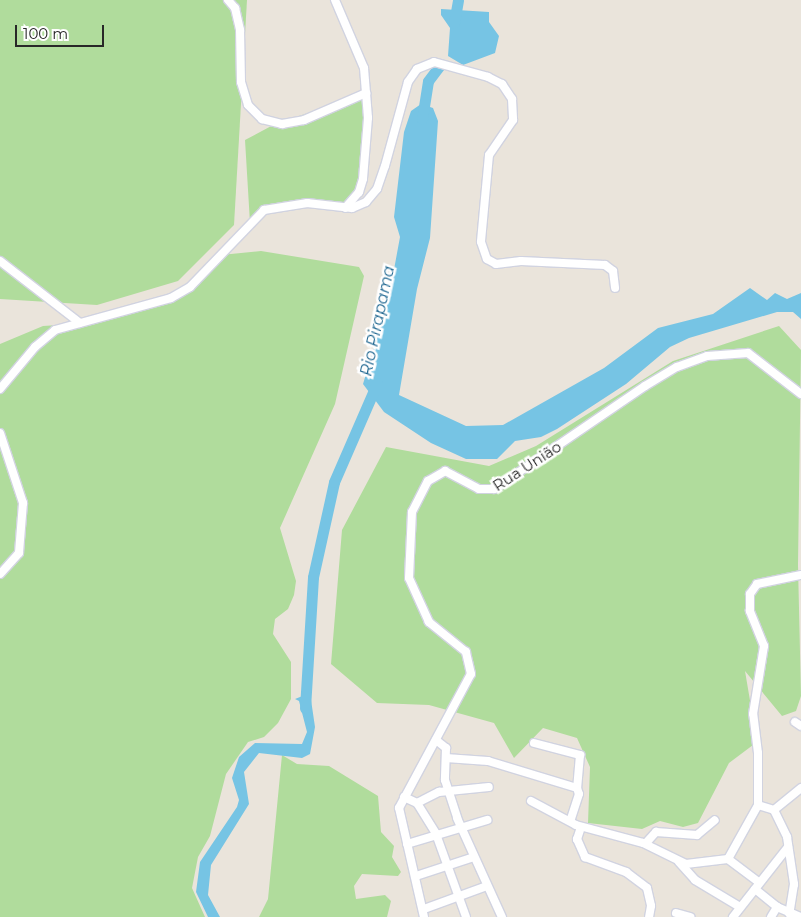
<!DOCTYPE html>
<html>
<head>
<meta charset="utf-8">
<style>
	body { margin:0 }
	#map { position:relative; width:801px; height:917px; overflow:hidden; background:#eae4db; font-family:Montserrat,sans-serif }
	div>[style] { position:absolute }
	.green>* { inset:0; background:#b0dc9c }
	.water>* { inset:0; background:#76c4e4 }
	.river>* { height:11px; margin:-5.5px; padding:0 5.5px; transform-origin:5.5px; border-radius:5.5px; background:#76c4e4 }
	.roads { filter:drop-shadow(1px 0 #d1d3e0) drop-shadow(-1px 0 #d1d3e0) drop-shadow(0 1px #d1d3e0) drop-shadow(0 -1px #d1d3e0) }
	.minor>* { height:8px; margin:-4px; padding:0 4px; transform-origin:4px; border-radius:4px; background:#fff }
	span { translate:-50% -50%; white-space:nowrap; text-align:center; line-height:1.15; -webkit-text-stroke:5px #fff; paint-order:stroke }
	.street-label { font-size:15px; color:#282828 }
	.water-label { font-size:16px; color:#18628d; font-style:italic }
	.scale { position:absolute; left:15px; top:25px; width:89px; height:22px; box-sizing:border-box; border:2px solid #282828; border-top:0; padding-left:6px; font-size:15px; line-height:18px; white-space:nowrap; color:#282828; -webkit-text-stroke:4px #fff; paint-order:stroke }
</style>
</head>
<body>
<div id="map">
	<div class="green">
		<div style="clip-path:polygon(0 0,247px 0,234px 225px,178px 281px,97px 305px,0 299px)"></div>
		<div style="clip-path:polygon(365px 94px,364px 164px,352px 208px,279px 204px,250px 223px,245px 140px,275px 124px)"></div>
		<div style="clip-path:polygon(261px 251px,359px 267px,364px 276px,335px 404px,280px 528px,296px 581px,294px 595px,288px 609px,275px 619px,273px 634px,291px 662px,291px 699px,278px 723px,264px 737px,248px 742px,226px 774px,210px 836px,198px 857px,192px 888px,205px 917px,0 917px,0 344px,43px 326px,74px 324px,180px 294px,221px 255px)"></div>
		<div style="clip-path:polygon(779px 326px,801px 350px,798px 565px,801px 696px,796px 711px,782px 716px,745px 671px,757px 742px,729px 763px,698px 823px,683px 827px,660px 821px,642px 829px,588px 823px,590px 767px,577px 738px,543px 728px,514px 758px,494px 723px,429px 705px,377px 703px,331px 664px,342px 530px,386px 447px,489px 466px,536px 446px,673px 361px)"></div>
		<div style="clip-path:polygon(282px 755px,297px 764px,329px 766px,378px 796px,381px 832px,394px 846px,392px 857px,401px 872px,398px 876px,362px 874px,354px 886px,356px 899px,385px 895px,391px 901px,387px 917px,259px 917px,268px 899px)"></div>
	</div>
	<div class="water">
		<div style="clip-path:polygon(441px 9px,489px 12px,489px 22px,499px 36px,495px 53px,463px 65px,448px 56px,450px 28px,441px 15px)"></div>
		<div style="clip-path:polygon(421px 104px,433px 108px,438px 121px,430px 238px,417px 289px,399px 395px,466px 426px,503px 425px,604px 368px,658px 328px,713px 314px,750px 288px,767px 300px,775px 293px,787px 299px,801px 293px,801px 319px,793px 312px,777px 312px,689px 338px,670px 347px,626px 384px,557px 429px,541px 437px,515px 441px,497px 459px,466px 459px,431px 443px,384px 412px,363px 384px,388px 302px,400px 237px,394px 217px,404px 132px,411px 111px)"></div>
		<div style="clip-path:polygon(310px 693px,315px 727px,310px 754px,302px 758px,259px 753px,244px 772px,249px 804px,211px 865px,208px 895px,220px 917px,208px 917px,196px 892px,200px 862px,237px 807px,239px 800px,232px 778px,239px 757px,255px 743px,302px 744px,307px 732px,299px 701px,295px 699px)"></div>
	</div>
	<div class="river">
		<div style="left:454px;top:23px;width:23px;rotate:-80deg"></div>
		<div style="left:422px;top:119px;width:38px;rotate:-81deg"></div>
		<div style="left:428px;top:81px;width:21px;rotate:-53deg"></div>
		<div style="left:305px;top:708px;width:131px;rotate:-86.5deg"></div>
		<div style="left:313px;top:577px;width:97px;rotate:-77.5deg"></div>
		<div style="left:334px;top:482px;width:108px;rotate:-66.5deg"></div>
	</div>
	<div class="roads">
		<div class="minor">
			<div style="left:228px;top:0;width:11px;rotate:49deg"></div>
			<div style="left:235px;top:8px;width:23px;rotate:77deg"></div>
			<div style="left:240px;top:30px;width:52px;rotate:88.9deg"></div>
			<div style="left:241px;top:82px;width:24px;rotate:73deg"></div>
			<div style="left:248px;top:105px;width:20px;rotate:45deg"></div>
			<div style="left:262px;top:119px;width:21px;rotate:14deg"></div>
			<div style="left:282px;top:124px;width:22px;rotate:-10deg"></div>
			<div style="left:304px;top:120px;width:68px;rotate:-23.5deg"></div>
			<div style="left:335px;top:0;width:74px;rotate:66.9deg"></div>
			<div style="left:364px;top:68px;width:50px;rotate:85.4deg"></div>
			<div style="left:368px;top:118px;width:61px;rotate:94.7deg"></div>
			<div style="left:363px;top:179px;width:14px;rotate:107deg"></div>
			<div style="left:359px;top:192px;width:21px;rotate:131deg"></div>
			<div style="left:0;top:261px;width:101px;rotate:37.8deg"></div>
			<div style="left:0;top:389px;width:55px;rotate:-50.2deg"></div>
			<div style="left:35px;top:347px;width:26px;rotate:-40deg"></div>
			<div style="left:55px;top:330px;width:120px;rotate:-15.4deg"></div>
			<div style="left:171px;top:298px;width:22px;rotate:-30deg"></div>
			<div style="left:190px;top:287px;width:107px;rotate:-46.1deg"></div>
			<div style="left:264px;top:210px;width:44px;rotate:-9.2deg"></div>
			<div style="left:307px;top:203px;width:45px;rotate:6.3deg"></div>
			<div style="left:352px;top:208px;width:15px;rotate:-23deg"></div>
			<div style="left:366px;top:202px;width:17px;rotate:-50deg"></div>
			<div style="left:377px;top:189px;width:24px;rotate:-71deg"></div>
			<div style="left:385px;top:166px;width:87px;rotate:-74.7deg"></div>
			<div style="left:408px;top:82px;width:16px;rotate:-55deg"></div>
			<div style="left:417px;top:69px;width:18px;rotate:-22deg"></div>
			<div style="left:434px;top:62px;width:56px;rotate:15.5deg"></div>
			<div style="left:488px;top:77px;width:16px;rotate:27deg"></div>
			<div style="left:502px;top:84px;width:18px;rotate:56deg"></div>
			<div style="left:512px;top:99px;width:21px;rotate:87deg"></div>
			<div style="left:513px;top:120px;width:42px;rotate:124.4deg"></div>
			<div style="left:489px;top:155px;width:87px;rotate:95.3deg"></div>
			<div style="left:481px;top:242px;width:18px;rotate:71deg"></div>
			<div style="left:487px;top:259px;width:10px;rotate:29deg"></div>
			<div style="left:496px;top:264px;width:25px;rotate:-7deg"></div>
			<div style="left:521px;top:261px;width:84px;rotate:2.7deg"></div>
			<div style="left:605px;top:265px;width:10px;rotate:37deg"></div>
			<div style="left:613px;top:271px;width:17px;rotate:83deg"></div>
			<div style="left:0;top:433px;width:74px;rotate:71.8deg"></div>
			<div style="left:23px;top:503px;width:50px;rotate:94.6deg"></div>
			<div style="left:19px;top:553px;width:28px;rotate:132deg"></div>
			<div style="left:795px;top:722px;width:7px;rotate:34deg"></div>
			<div style="left:436px;top:740px;width:13px;rotate:39deg"></div>
			<div style="left:446px;top:748px;width:32px;rotate:92deg"></div>
			<div style="left:445px;top:780px;width:40px;rotate:72deg"></div>
			<div style="left:457px;top:818px;width:109px;rotate:65.6deg"></div>
			<div style="left:534px;top:743px;width:48px;rotate:14.6deg"></div>
			<div style="left:580px;top:755px;width:33px;rotate:95deg"></div>
			<div style="left:446px;top:758px;width:42px;rotate:4.1deg"></div>
			<div style="left:488px;top:761px;width:93px;rotate:16.9deg"></div>
			<div style="left:577px;top:788px;width:6px;rotate:72deg"></div>
			<div style="left:579px;top:794px;width:26px;rotate:108deg"></div>
			<div style="left:404px;top:797px;width:14px;rotate:25deg"></div>
			<div style="left:417px;top:803px;width:36px;rotate:58deg"></div>
			<div style="left:436px;top:834px;width:88px;rotate:70.1deg"></div>
			<div style="left:531px;top:801px;width:51px;rotate:28.1deg"></div>
			<div style="left:576px;top:825px;width:69px;rotate:15deg"></div>
			<div style="left:643px;top:843px;width:48px;rotate:26deg"></div>
			<div style="left:686px;top:864px;width:42px;rotate:-6.8deg"></div>
			<div style="left:728px;top:859px;width:38px;rotate:37deg"></div>
			<div style="left:417px;top:803px;width:25px;rotate:-27deg"></div>
			<div style="left:439px;top:792px;width:50px;rotate:-5.7deg"></div>
			<div style="left:758px;top:805px;width:17px;rotate:17deg"></div>
			<div style="left:774px;top:810px;width:35px;rotate:-39deg"></div>
			<div style="left:774px;top:810px;width:30px;rotate:64deg"></div>
			<div style="left:787px;top:837px;width:48px;rotate:81.5deg"></div>
			<div style="left:794px;top:884px;width:30px;rotate:99deg"></div>
			<div style="left:581px;top:827px;width:13px;rotate:108deg"></div>
			<div style="left:577px;top:839px;width:20px;rotate:66deg"></div>
			<div style="left:585px;top:857px;width:44px;rotate:20.1deg"></div>
			<div style="left:626px;top:872px;width:26px;rotate:37deg"></div>
			<div style="left:647px;top:888px;width:18px;rotate:77deg"></div>
			<div style="left:651px;top:906px;width:11px;rotate:100deg"></div>
			<div style="left:646px;top:843px;width:15px;rotate:-48deg"></div>
			<div style="left:656px;top:832px;width:41px;rotate:4.2deg"></div>
			<div style="left:697px;top:835px;width:23px;rotate:-40deg"></div>
			<div style="left:407px;top:844px;width:84px;rotate:-16.7deg"></div>
			<div style="left:728px;top:859px;width:62px;rotate:-60.9deg"></div>
			<div style="left:758px;top:805px;width:52px;rotate:-90deg"></div>
			<div style="left:758px;top:753px;width:39px;rotate:-97deg"></div>
			<div style="left:753px;top:714px;width:69px;rotate:-80.8deg"></div>
			<div style="left:764px;top:646px;width:38px;rotate:-112deg"></div>
			<div style="left:750px;top:611px;width:17px;rotate:-90deg"></div>
			<div style="left:750px;top:594px;width:12px;rotate:-55deg"></div>
			<div style="left:757px;top:584px;width:45px;rotate:-11.6deg"></div>
			<div style="left:679px;top:862px;width:24px;rotate:48deg"></div>
			<div style="left:695px;top:880px;width:52px;rotate:31deg"></div>
			<div style="left:416px;top:876px;width:61px;rotate:-18.1deg"></div>
			<div style="left:755px;top:889px;width:28px;rotate:39deg"></div>
			<div style="left:777px;top:907px;width:26px;rotate:23deg"></div>
			<div style="left:424px;top:909px;width:67px;rotate:-20.1deg"></div>
			<div style="left:676px;top:913px;width:15px;rotate:16deg"></div>
			<div style="left:424px;top:917px;width:112px;rotate:-102.9deg"></div>
			<div style="left:399px;top:808px;width:152px;rotate:-61.8deg"></div>
			<div style="left:471px;top:674px;width:23px;rotate:-103deg"></div>
			<div style="left:466px;top:652px;width:48px;rotate:-141deg"></div>
			<div style="left:429px;top:622px;width:48px;rotate:-114.4deg"></div>
			<div style="left:409px;top:578px;width:66px;rotate:-87.4deg"></div>
			<div style="left:412px;top:512px;width:35px;rotate:-63deg"></div>
			<div style="left:428px;top:481px;width:20px;rotate:-30deg"></div>
			<div style="left:445px;top:471px;width:38px;rotate:28deg"></div>
			<div style="left:479px;top:489px;width:15px"></div>
			<div style="left:494px;top:489px;width:183px;rotate:-34.3deg"></div>
			<div style="left:645px;top:386px;width:37px;rotate:-31deg"></div>
			<div style="left:677px;top:367px;width:32px;rotate:-20deg"></div>
			<div style="left:707px;top:356px;width:41px;rotate:-4.2deg"></div>
			<div style="left:748px;top:353px;width:67px;rotate:37.7deg"></div>
			<div style="left:733px;top:917px;width:89px;rotate:-51.8deg"></div>
			<div style="left:771px;top:917px;width:12px;rotate:-59deg"></div>
		</div>
	</div>
	<div class="street-label">
		<span style="left:527px;top:466px;rotate:-33deg">Rua União</span>
	</div>
	<div class="water-label">
		<span style="left:378px;top:321px;rotate:-78deg">Rio Pirapama</span>
	</div>
	<div class="scale">100 m</div>
</div>
</body>
</html>
